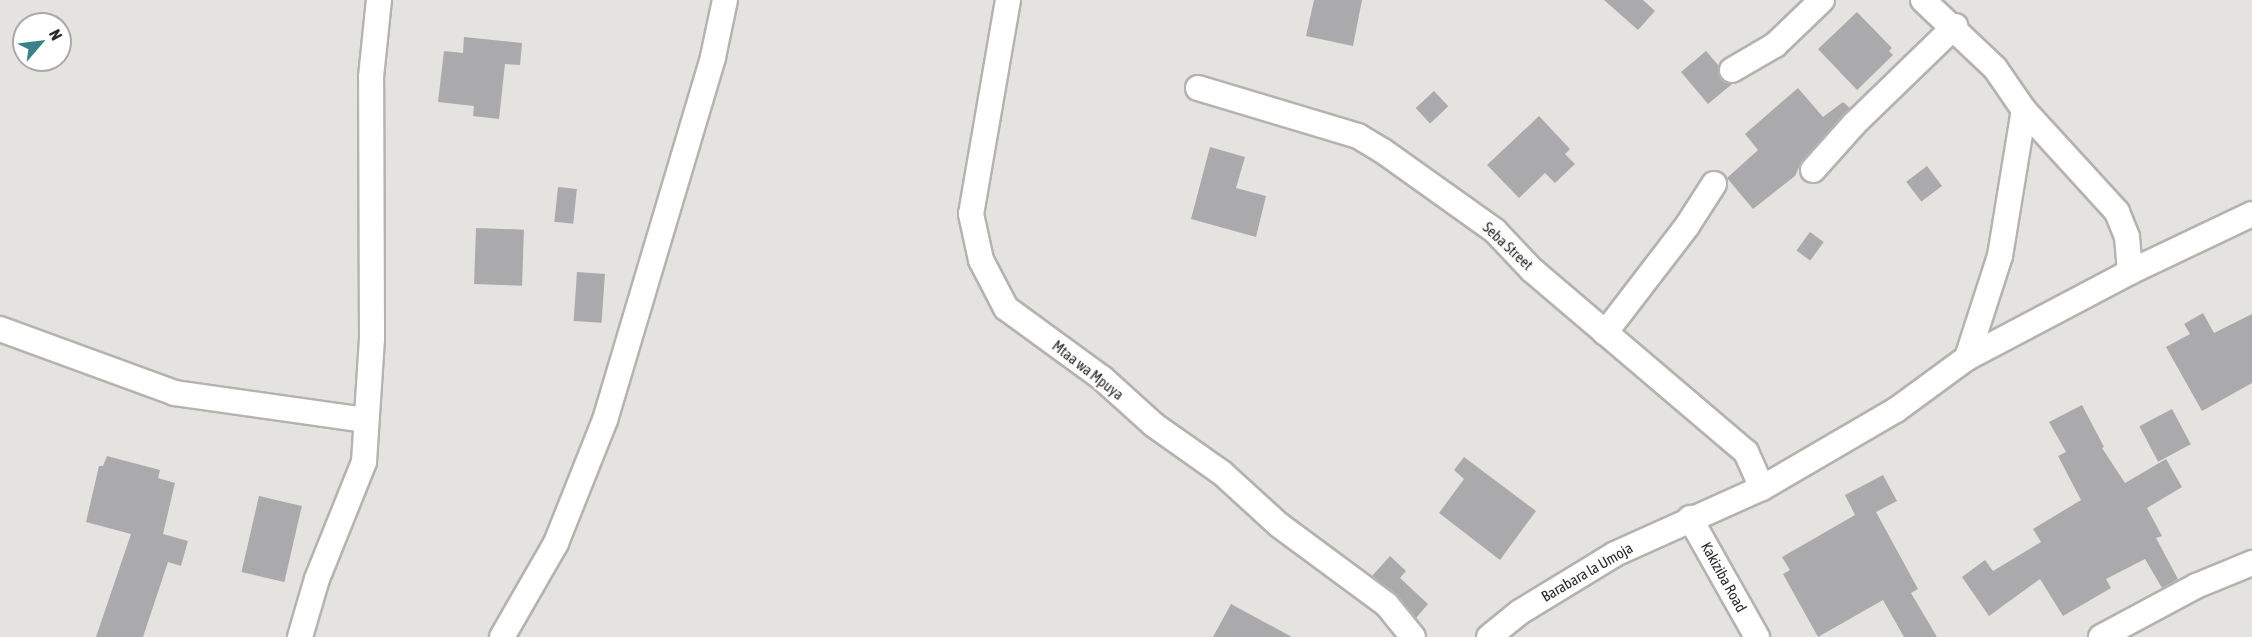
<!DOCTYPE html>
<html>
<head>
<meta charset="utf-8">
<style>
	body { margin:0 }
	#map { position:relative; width:2252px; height:637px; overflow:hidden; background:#e4e3e0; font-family:"Asap Condensed",sans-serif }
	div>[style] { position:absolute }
	.building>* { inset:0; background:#aaaaad; transform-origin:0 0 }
	.roads { filter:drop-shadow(2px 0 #b4b3af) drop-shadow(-2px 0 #b4b3af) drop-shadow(0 2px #b4b3af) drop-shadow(0 -2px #b4b3af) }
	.street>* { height:24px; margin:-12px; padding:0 12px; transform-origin:12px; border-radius:12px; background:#fff }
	span { translate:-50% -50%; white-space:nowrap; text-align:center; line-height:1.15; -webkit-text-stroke:4.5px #fff; paint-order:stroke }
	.street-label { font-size:15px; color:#2a2928 }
	.north { position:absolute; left:12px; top:12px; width:60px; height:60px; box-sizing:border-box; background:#fff; border:2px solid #aaa9a9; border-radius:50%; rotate:62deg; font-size:16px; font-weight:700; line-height:24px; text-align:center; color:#2a2928 }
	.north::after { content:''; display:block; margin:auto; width:21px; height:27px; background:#3a8289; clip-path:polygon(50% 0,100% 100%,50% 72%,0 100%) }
</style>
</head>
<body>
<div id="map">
	<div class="building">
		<div style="clip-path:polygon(1314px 0,1362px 0,1353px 46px,1306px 36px)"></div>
		<div style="clip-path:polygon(1604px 0,1643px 0,1655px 11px,1638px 30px)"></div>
		<div style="clip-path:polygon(1857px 12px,1892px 48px,1889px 51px,1893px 55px,1857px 90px,1818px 49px)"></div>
		<div style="clip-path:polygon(464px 37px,522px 43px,520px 65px,505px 64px,499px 119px,473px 116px,474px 106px,438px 102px,444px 51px,463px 53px)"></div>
		<div style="clip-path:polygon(1706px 51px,1719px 66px,1720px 78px,1732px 84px,1708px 104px,1681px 72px)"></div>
		<div style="clip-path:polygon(1798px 88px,1823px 117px,1843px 102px,1850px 108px,1802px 161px,1795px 176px,1753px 209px,1727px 178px,1758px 150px,1745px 134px)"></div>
		<div style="left:1434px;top:91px;width:21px;height:25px;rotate:47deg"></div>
		<div style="clip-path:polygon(1539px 116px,1570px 149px,1565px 154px,1575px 164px,1555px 183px,1545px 173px,1519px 198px,1487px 165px)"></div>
		<div style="clip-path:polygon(1210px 147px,1245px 157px,1236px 188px,1266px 196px,1256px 237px,1191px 219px)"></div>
		<div style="left:1927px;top:166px;width:25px;height:26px;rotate:53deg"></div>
		<div style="left:558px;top:187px;width:19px;height:35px;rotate:6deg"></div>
		<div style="left:476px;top:228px;width:48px;height:56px;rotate:2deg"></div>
		<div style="left:1810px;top:232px;width:17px;height:23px;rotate:36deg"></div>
		<div style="left:577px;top:272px;width:28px;height:49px;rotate:4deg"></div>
		<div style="clip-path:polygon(2203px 313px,2214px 333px,2252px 314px,2252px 383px,2202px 411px,2166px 347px,2190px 334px,2184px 324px)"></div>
		<div style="clip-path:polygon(2082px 405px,2104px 447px,2102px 448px,2125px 483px,2166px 459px,2182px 487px,2147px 508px,2162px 536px,2156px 538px,2178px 579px,2162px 588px,2145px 559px,2106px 579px,2111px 588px,2063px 616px,2040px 579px,1989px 616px,1962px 577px,1985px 560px,1993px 571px,2041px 542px,2033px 529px,2081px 500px,2058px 456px,2066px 452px,2049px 422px)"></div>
		<div style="left:2172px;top:409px;width:40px;height:37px;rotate:62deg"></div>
		<div style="clip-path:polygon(107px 456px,160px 470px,158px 478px,175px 483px,163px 534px,188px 541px,181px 566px,168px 562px,143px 637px,96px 637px,131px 534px,86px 522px,99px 466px,103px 466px)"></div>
		<div style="clip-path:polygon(1464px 457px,1536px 511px,1500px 560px,1439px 513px,1464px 479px,1454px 470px)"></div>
		<div style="clip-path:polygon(1883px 475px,1897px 501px,1876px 512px,1918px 589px,1911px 593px,1937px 637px,1904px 637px,1883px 600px,1818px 637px,1783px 574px,1790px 570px,1782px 557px,1855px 515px,1845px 495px)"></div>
		<div style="left:259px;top:496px;width:44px;height:78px;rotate:13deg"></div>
		<div style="clip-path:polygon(1390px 556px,1406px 571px,1400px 578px,1428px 604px,1416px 618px,1396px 594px,1372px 576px)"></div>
		<div style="clip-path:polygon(1231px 604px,1292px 637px,1213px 637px)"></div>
	</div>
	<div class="roads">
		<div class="street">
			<div style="left:1008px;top:0;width:217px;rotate:99.8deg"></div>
			<div style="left:971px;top:214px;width:47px;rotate:77.7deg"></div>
			<div style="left:981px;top:260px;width:54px;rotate:62.5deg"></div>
			<div style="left:1006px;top:308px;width:119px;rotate:36.1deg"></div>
			<div style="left:1102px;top:378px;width:70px;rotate:42.1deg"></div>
			<div style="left:1154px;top:425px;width:83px;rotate:35.2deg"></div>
			<div style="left:1222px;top:473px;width:77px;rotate:42.4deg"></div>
			<div style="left:1279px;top:525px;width:134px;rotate:36.5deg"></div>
			<div style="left:1387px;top:605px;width:41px;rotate:50.9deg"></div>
			<div style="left:1923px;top:0;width:99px;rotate:43.4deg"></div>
			<div style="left:1995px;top:68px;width:51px;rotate:55.4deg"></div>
			<div style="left:2024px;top:110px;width:138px;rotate:47.6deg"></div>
			<div style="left:2117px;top:212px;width:27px;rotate:68deg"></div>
			<div style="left:2127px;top:237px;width:35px;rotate:85deg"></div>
			<div style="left:1732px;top:70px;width:50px;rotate:-30.2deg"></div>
			<div style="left:1775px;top:45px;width:65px;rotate:-43.8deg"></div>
			<div style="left:1198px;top:88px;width:167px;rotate:16.7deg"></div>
			<div style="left:1358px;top:136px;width:29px;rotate:31deg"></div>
			<div style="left:1383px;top:151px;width:138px;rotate:35.5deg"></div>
			<div style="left:1495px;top:231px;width:54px;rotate:46.5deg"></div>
			<div style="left:1532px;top:270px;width:281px;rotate:40.4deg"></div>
			<div style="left:1746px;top:452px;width:39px;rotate:66deg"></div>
			<div style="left:1813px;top:170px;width:62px;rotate:-48.3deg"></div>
			<div style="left:1854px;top:124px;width:141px;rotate:-44.1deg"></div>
			<div style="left:0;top:329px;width:186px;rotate:20.1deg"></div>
			<div style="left:175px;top:393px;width:192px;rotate:8.1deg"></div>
			<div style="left:1605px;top:333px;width:135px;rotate:-52.5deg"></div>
			<div style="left:1687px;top:226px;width:50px;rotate:-57.3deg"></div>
			<div style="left:1967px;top:358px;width:107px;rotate:-72.1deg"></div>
			<div style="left:2000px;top:256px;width:148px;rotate:-80.7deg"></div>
			<div style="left:1690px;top:518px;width:137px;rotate:60.6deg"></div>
			<div style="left:300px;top:637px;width:60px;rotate:-73.7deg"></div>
			<div style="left:317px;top:579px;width:126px;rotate:-68.1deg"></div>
			<div style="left:364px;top:462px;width:124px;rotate:-86.3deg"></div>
			<div style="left:372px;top:338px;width:261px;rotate:-90.2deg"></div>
			<div style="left:371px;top:77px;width:77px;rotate:-84.1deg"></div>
			<div style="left:502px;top:637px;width:108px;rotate:-60.1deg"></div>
			<div style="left:556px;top:543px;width:132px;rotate:-68.3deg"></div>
			<div style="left:605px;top:420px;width:379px;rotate:-73.4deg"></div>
			<div style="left:713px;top:57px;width:58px;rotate:-78.1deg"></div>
			<div style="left:1489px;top:637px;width:40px;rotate:-39deg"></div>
			<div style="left:1520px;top:612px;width:111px;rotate:-31.4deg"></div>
			<div style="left:1615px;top:554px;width:161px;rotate:-24.2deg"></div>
			<div style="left:1762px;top:488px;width:155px;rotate:-30.2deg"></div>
			<div style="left:1896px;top:410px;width:88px;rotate:-36.2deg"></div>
			<div style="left:1967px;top:358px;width:184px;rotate:-27.8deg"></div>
			<div style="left:2130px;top:272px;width:135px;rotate:-25.4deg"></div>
			<div style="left:2101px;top:637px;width:108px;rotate:-28.2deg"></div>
			<div style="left:2196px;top:586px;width:61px;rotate:-22.3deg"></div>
		</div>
	</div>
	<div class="street-label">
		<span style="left:1508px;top:246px;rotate:43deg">Seba Street</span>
		<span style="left:1088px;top:370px;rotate:38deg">Mtaa wa Mpuya</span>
		<span style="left:1587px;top:572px;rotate:-30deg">Barabara la Umoja</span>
		<span style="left:1724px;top:577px;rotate:61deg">Kakiziba Road</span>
	</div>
	<div class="north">N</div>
</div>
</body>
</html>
